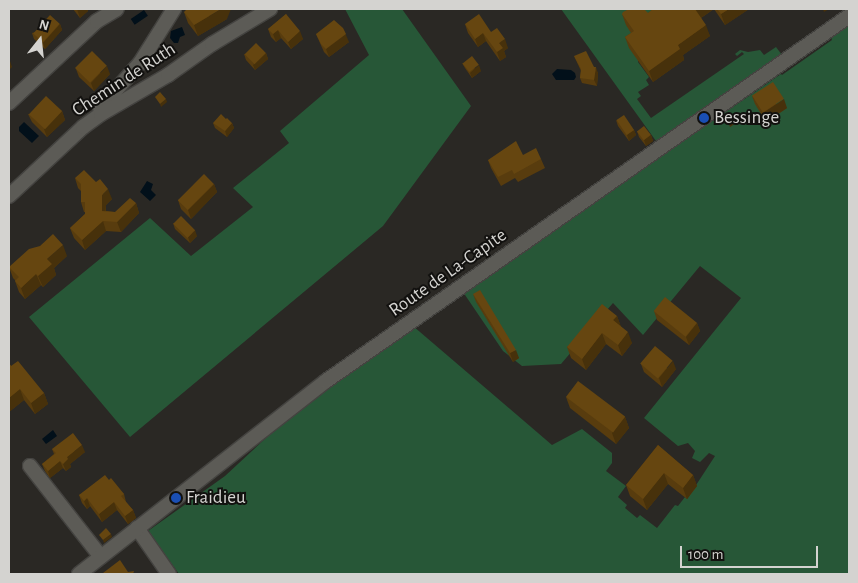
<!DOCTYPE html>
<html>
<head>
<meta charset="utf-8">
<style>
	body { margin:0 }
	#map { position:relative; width:858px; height:583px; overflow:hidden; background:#2a2824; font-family:"Alegreya Sans",sans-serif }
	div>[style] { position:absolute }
	.green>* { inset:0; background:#275737 }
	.water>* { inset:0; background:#02101a; transform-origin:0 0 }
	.roads { filter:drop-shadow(1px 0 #444340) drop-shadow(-1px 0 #444340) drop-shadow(0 1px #444340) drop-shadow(0 -1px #444340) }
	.minor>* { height:14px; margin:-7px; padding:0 7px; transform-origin:7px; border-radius:7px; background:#5c5b56 }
	.wall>* { inset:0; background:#583c0e }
	.shaded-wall>* { inset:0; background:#47310b }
	.building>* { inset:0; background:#664610; transform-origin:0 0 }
	.dots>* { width:14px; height:14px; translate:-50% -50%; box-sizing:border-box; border:2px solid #12110f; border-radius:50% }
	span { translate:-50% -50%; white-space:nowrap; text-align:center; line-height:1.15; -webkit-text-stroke:4px #12110f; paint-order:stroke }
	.street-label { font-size:19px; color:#d4d3d0 }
	.poi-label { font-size:19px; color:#d4d3d0 }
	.left { translate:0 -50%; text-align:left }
	.frame { position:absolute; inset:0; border:10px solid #d4d3d0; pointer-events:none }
	.north { position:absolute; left:15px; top:15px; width:50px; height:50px; -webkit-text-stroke:4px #12110f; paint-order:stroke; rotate:16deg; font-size:14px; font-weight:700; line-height:20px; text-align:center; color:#d4d3d0 }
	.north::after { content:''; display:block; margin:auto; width:18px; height:22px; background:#d4d3d0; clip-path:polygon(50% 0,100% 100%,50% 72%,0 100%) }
	.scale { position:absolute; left:680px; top:546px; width:138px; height:22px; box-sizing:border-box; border:2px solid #d4d3d0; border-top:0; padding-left:6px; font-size:15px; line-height:18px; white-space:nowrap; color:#d4d3d0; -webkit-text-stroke:4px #12110f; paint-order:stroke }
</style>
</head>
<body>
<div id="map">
	<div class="green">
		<div style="clip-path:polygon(345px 9px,402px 9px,471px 106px,383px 226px,130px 437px,29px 317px,150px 218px,191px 256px,253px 207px,233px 188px,289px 143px,280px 131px,369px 55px)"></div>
		<div style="clip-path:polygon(561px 9px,659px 9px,638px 42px,638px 62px,649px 77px,646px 80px,649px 85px,638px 92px,641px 96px,637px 99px,651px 118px,744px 54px,742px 52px,737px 56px,735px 54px,740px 50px,748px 52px,760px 50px,764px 55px,776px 47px,782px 55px,656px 141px)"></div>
		<div style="clip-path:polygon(849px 22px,849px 574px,179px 574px,148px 531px,225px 476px,282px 423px,413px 326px,552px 445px,582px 429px,612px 453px,612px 463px,606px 471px,626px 486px,618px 497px,627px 505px,625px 508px,637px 518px,640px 515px,657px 528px,675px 505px,678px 506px,685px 497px,687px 499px,715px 456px,709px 453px,700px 462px,692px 458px,695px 451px,688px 443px,678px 446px,644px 418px,741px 298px,700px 266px,643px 335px,613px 303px,561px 364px,522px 366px,503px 351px,463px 292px,781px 74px,782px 75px,832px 40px,831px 37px)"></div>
	</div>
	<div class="water">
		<div style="left:144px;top:10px;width:7px;height:16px;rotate:56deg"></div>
		<div style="clip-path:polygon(182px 27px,185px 35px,180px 37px,178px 43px,174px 43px,170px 38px,171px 31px)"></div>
		<div style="clip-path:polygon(557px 69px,571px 70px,575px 73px,576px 77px,574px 80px,556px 80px,552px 74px)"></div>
		<div style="clip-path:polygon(24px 122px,39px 136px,32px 143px,19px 131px,19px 127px)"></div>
		<div style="clip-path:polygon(147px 181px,153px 184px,151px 190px,156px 195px,150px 201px,140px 192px)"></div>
		<div style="clip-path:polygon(53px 430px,57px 436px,46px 444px,42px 439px)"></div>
	</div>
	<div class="roads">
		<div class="minor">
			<div style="left:9px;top:103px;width:120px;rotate:-43deg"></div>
			<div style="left:97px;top:21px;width:23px;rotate:-31deg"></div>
			<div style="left:100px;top:108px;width:60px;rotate:-48.4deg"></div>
			<div style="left:140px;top:63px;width:64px;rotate:-57.8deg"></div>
			<div style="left:9px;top:196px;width:101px;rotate:-43deg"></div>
			<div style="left:83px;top:127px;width:22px;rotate:-36deg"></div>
			<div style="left:101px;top:114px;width:78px;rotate:-30.2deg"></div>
			<div style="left:168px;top:75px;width:54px;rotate:-35.2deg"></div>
			<div style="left:212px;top:44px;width:68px;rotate:-31.1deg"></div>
			<div style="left:30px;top:466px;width:115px;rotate:52deg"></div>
			<div style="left:137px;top:528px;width:56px;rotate:55.2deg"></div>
			<div style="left:79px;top:574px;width:313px;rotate:-38deg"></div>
			<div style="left:326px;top:381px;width:638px;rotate:-34.91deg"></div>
		</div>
	</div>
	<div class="wall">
		<div style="clip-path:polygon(73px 9px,87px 9px,88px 11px,80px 18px)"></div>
		<div style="clip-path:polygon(653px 9px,749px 9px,725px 25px,714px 9px,701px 18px,710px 36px,683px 55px,684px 60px,653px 82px,629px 48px,625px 37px,631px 33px,626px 25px,622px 14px,648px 13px)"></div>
		<div style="clip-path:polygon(184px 12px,227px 19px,198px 36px,188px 23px)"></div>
		<div style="clip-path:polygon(286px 14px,303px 39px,291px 49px,281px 38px,276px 42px,271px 37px,268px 29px)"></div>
		<div style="clip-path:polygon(60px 24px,62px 30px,45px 49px,34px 39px,32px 33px)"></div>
		<div style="clip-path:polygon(465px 24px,491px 32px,508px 48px,504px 51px,506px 57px,500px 61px,486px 41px,478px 47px,468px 33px)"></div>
		<div style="clip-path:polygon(316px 34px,349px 42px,329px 57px,324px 52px)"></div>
		<div style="clip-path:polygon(266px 53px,268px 59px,255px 70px,246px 60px,244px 54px)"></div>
		<div style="clip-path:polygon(574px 56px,594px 67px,598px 73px,597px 86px,582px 83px,580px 78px,581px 71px)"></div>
		<div style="clip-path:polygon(462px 63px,481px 71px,472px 78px,465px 68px)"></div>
		<div style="clip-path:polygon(76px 69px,110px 74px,94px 91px,79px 77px)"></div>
		<div style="clip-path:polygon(752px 96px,787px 108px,766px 122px,755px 104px)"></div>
		<div style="clip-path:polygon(62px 111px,65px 120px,47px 137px,32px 122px,28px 114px)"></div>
		<div style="clip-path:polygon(616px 120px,634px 130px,636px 135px,629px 141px,618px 126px)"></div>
		<div style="clip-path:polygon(213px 123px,232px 123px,234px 128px,227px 137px,215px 128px)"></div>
		<div style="clip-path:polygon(637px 131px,651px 135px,653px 141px,646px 146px,639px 137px)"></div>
		<div style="clip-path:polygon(523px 155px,541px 159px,545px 168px,518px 182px,515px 178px,501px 186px,491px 168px,488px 160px)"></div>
		<div style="clip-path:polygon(75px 178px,112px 199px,106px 205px,106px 211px,115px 212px,136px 203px,139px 213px,121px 232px,106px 231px,85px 250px,74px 238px,70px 228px,85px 214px,85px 212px,84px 212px,81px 202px,81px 191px,78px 188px)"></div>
		<div style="clip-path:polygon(214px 184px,217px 192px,191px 219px,181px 209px,178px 200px)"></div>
		<div style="clip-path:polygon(173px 223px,197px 236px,190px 243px,175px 229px)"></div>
		<div style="clip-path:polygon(67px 256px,54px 268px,56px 275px,43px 287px,41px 285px,25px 299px,19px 292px,15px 281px,15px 280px,13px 278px,9px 267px)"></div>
		<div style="clip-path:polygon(473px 294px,519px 358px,513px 362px,476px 302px)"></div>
		<div style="clip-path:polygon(654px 311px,697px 323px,700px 331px,689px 345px,657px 320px)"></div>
		<div style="clip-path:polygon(617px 316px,621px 327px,632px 343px,622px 356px,606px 344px,586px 370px,571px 358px,567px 347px)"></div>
		<div style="clip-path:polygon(9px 363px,11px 366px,44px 393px,48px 404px,35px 414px,24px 400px,9px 412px)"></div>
		<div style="clip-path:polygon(641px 364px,676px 369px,662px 387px,644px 372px)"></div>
		<div style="clip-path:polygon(566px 397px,625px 417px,629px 428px,616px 444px,570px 408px)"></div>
		<div style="clip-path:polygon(658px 445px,693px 475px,697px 486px,687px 499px,668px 484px,647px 510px,630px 496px,626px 485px)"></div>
		<div style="clip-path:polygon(52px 449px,85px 452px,70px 464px,71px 467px,66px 471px,63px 468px,50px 478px,45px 471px,42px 464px,54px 454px)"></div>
		<div style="clip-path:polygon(109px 480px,124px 494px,126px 502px,133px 510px,136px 518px,128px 524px,117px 510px,102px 522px,90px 506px,87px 509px,82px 503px,79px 495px)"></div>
	</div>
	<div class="shaded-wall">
		<div style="clip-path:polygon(77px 9px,87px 9px,88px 11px,80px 18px)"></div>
		<div style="clip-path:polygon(221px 9px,231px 9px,227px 19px,198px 36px,194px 25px)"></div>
		<div style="clip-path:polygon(695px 9px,714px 9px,699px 19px)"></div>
		<div style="clip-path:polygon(729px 9px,749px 9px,725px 25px,721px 14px)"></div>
		<div style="clip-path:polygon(823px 9px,829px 9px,824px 12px)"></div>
		<div style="clip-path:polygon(60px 24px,62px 30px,45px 49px,43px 43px)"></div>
		<div style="clip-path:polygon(706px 25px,710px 36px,683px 55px,684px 60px,653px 82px,649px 71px,678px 45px)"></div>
		<div style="clip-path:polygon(343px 28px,349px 42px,329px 57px,326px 49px)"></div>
		<div style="clip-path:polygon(278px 30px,281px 38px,276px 42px,273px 34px)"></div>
		<div style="clip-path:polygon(300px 31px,303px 39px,291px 49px,288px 42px)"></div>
		<div style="clip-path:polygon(483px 33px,486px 41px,478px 47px,475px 39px)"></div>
		<div style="clip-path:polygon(505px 39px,508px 48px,504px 51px,506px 57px,500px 61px,497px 52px,499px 43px)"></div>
		<div style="clip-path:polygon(266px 53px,268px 59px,255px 70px,253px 65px)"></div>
		<div style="clip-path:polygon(9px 58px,12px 67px,9px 70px)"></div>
		<div style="clip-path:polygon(479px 65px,481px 71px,472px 78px,470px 73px)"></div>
		<div style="clip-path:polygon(107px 66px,110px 74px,94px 91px,91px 83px)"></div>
		<div style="clip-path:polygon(596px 67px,598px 73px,597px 86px,594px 80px)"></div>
		<div style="clip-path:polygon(166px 99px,167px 102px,161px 107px,160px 104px)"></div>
		<div style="clip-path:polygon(784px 99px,787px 108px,766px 122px,763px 113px)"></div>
		<div style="clip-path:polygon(62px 111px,65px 120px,47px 137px,44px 129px)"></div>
		<div style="clip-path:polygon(735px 120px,736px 123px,730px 127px,729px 124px)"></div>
		<div style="clip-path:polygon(232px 123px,234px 128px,227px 137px,225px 131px)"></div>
		<div style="clip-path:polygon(634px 130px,636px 135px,629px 141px,627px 135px)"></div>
		<div style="clip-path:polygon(651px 135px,653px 141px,646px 146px,644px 140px)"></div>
		<div style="clip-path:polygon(214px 184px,217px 192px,191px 219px,188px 210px)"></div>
		<div style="clip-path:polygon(108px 189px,112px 199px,106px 205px,105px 221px,102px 211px,102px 195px)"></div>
		<div style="clip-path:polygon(136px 203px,139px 213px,121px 232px,117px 222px)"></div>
		<div style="clip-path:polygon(103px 221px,106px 231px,85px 250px,82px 240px)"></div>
		<div style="clip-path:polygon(195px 230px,197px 236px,190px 243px,188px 237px)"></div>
		<div style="clip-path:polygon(63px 245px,67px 256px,54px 268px,56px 275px,43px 287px,38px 276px,47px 259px)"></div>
		<div style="clip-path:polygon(36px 274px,41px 285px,25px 299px,21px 288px)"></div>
		<div style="clip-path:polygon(617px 316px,621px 327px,613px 320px)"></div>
		<div style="clip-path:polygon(697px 323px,700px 331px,689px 345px,686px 337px)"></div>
		<div style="clip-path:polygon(628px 332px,632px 343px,622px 356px,618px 345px)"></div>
		<div style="clip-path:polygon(602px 333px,606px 344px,586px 370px,582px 359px)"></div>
		<div style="clip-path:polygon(516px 350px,519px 358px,513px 362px,510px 353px)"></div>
		<div style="clip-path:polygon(673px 361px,676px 369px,662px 387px,659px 378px)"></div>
		<div style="clip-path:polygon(20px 389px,24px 400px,9px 412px,9px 398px)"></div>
		<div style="clip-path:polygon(44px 393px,48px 404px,35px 414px,31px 403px)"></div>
		<div style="clip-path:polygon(625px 417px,629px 428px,616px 444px,612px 433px)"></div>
		<div style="clip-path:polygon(82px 445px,85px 452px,70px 464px,71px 467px,66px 471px,63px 464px,67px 457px)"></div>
		<div style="clip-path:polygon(60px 461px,63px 468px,50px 478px,48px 471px)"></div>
		<div style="clip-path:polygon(664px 473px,668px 484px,647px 510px,643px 499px)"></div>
		<div style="clip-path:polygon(693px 475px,697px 486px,687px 499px,683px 488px)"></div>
		<div style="clip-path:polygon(87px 498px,90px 506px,87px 509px,84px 501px)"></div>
		<div style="clip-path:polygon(114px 502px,117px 510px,102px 522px,99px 514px)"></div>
		<div style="clip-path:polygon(133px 510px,136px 518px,128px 524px,125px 516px)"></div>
		<div style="clip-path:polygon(111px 534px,112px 537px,104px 543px,103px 540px)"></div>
	</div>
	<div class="building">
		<div style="clip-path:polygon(187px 9px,221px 9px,194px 25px,184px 12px)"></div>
		<div style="clip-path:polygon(629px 9px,644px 9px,648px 13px,653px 9px,695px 9px,706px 25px,678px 45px,680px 49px,649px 71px,625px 37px,634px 31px,622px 14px,623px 12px)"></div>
		<div style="clip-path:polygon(717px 9px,729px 9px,721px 14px)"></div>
		<div style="clip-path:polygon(286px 14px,300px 31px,288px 42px,278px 30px,273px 34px,268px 29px)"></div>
		<div style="clip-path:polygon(479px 14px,491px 32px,497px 28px,505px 39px,499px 43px,503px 48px,497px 52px,483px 33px,475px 39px,465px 24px)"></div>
		<div style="left:50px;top:15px;width:13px;height:25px;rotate:42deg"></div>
		<div style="clip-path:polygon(334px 20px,343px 28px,346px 34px,326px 49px,321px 44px,316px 34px)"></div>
		<div style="left:256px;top:43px;width:14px;height:16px;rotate:45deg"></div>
		<div style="left:92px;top:51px;width:21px;height:24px;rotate:45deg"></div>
		<div style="clip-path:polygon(586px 51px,594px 67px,596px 67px,594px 80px,580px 78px,581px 69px,574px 56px)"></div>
		<div style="left:472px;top:56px;width:11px;height:12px;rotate:52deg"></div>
		<div style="left:773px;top:82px;width:20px;height:25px;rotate:57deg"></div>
		<div style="clip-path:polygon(160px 92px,166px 99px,160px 104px,155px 97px)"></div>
		<div style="left:46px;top:96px;width:22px;height:25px;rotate:43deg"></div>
		<div style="clip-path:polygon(221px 114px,226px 119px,227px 118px,232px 123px,225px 131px,213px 123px)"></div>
		<div style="clip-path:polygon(731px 114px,735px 120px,729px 124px,724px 118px)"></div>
		<div style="left:624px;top:115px;width:18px;height:9px;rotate:56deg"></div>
		<div style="left:644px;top:126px;width:11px;height:9px;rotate:52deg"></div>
		<div style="clip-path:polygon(516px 141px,523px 155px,536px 148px,541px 159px,514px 174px,512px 170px,498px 177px,488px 160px)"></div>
		<div style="clip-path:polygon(84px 170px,96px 182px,100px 179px,108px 189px,102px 195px,102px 211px,115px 212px,130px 198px,136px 203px,117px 222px,103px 221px,82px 240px,70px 228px,85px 214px,85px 202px,81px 202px,81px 184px,75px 178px)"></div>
		<div style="left:204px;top:174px;width:14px;height:37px;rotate:45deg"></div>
		<div style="left:181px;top:216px;width:20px;height:11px;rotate:45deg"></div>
		<div style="clip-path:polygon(53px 234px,63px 245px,47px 259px,52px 264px,38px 276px,36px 274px,21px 288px,15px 281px,19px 277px,9px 267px,29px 249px,40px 246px)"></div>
		<div style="clip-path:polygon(480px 290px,516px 350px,510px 353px,473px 294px)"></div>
		<div style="left:665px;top:297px;width:41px;height:18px;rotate:39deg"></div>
		<div style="clip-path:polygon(602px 304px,617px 316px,613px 320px,628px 332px,618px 345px,602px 333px,582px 359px,567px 347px)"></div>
		<div style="left:655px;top:346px;width:23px;height:23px;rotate:40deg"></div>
		<div style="clip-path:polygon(18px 361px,44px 393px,31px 403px,20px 389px,9px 398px,9px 363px,11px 366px)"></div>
		<div style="left:578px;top:381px;width:59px;height:20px;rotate:37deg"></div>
		<div style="clip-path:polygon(73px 433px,82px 445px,67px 457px,68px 459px,63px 464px,60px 461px,48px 471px,42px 464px,56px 453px,52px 449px)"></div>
		<div style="clip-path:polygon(658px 445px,693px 475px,683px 488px,664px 473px,643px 499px,626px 485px)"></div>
		<div style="clip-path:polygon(105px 475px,109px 480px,111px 478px,124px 494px,121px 496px,133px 510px,125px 516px,114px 502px,99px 514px,87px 498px,84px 501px,79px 495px)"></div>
		<div style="clip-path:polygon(106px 528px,111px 534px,103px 540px,99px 535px)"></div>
		<div style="clip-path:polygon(120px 560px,128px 572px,134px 571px,133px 574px,104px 574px,103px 573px)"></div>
	</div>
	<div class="dots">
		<div style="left:704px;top:118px;background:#1a4fb4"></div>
		<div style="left:176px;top:498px;background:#1a4fb4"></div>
	</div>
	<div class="street-label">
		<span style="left:124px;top:80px;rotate:-33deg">Chemin de Ruth</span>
		<span style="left:448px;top:273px;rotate:-35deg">Route de La-Capite</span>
	</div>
	<div class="poi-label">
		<span class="left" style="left:714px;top:118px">Bessinge</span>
		<span class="left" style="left:186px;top:498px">Fraidieu</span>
	</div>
	<div class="frame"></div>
	<div class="north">N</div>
	<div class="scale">100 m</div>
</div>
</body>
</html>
